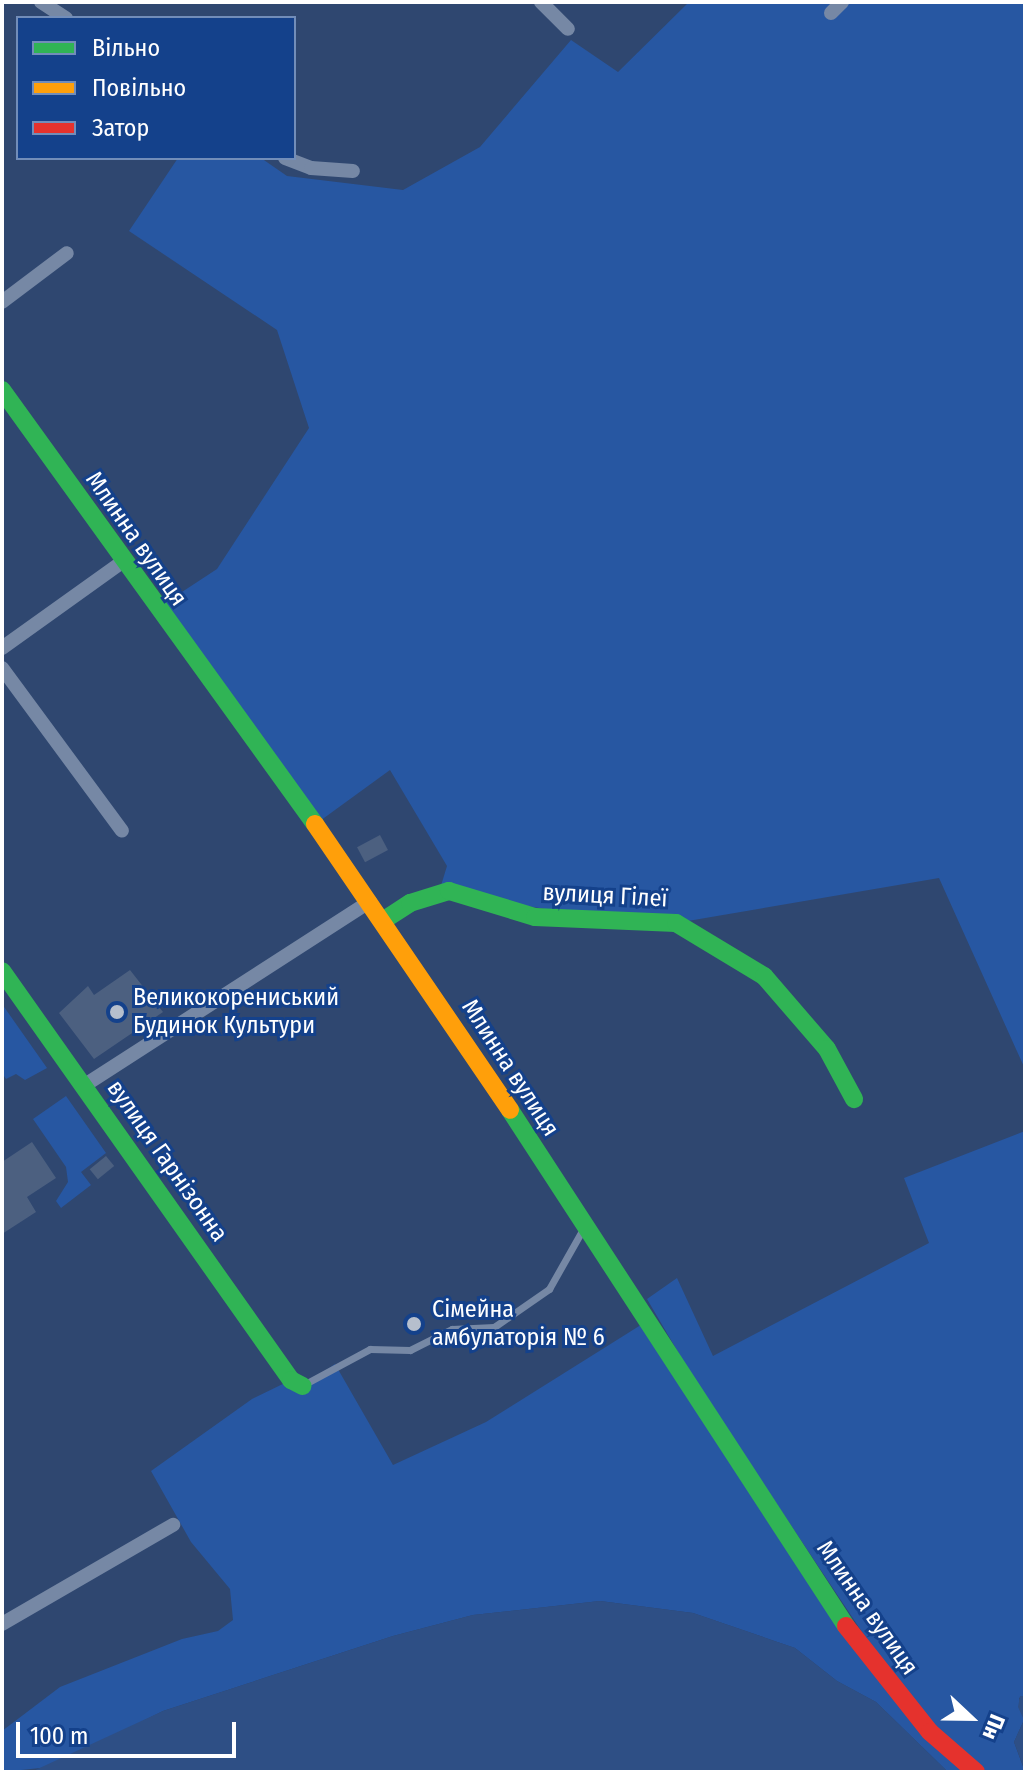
<!DOCTYPE html>
<html>
<head>
<meta charset="utf-8">
<style>
	body { margin:0 }
	#map { position:relative; width:1027px; height:1774px; overflow:hidden; background:#2f4770; font-family:"Fira Sans Condensed",sans-serif }
	div>[style] { position:absolute }
	.green>* { inset:0; background:#2757a2 }
	.water>* { inset:0; background:#2e4f85 }
	.building>* { inset:0; background:#4c6080; transform-origin:0 0 }
	.lane>* { height:7px; margin:-3.5px; padding:0 3.5px; transform-origin:3.5px; border-radius:3.5px; background:#7688a5 }
	.street>* { height:14px; margin:-7px; padding:0 7px; transform-origin:7px; border-radius:7px; background:#7688a5 }
	.fast>* { height:18px; margin:-9px; padding:0 9px; transform-origin:9px; border-radius:9px; background:#30b455 }
	.slow>* { height:18px; margin:-9px; padding:0 9px; transform-origin:9px; border-radius:9px; background:#ff9f0a }
	.jam>* { height:18px; margin:-9px; padding:0 9px; transform-origin:9px; border-radius:9px; background:#e5322d }
	.dots>* { width:22px; height:22px; translate:-50% -50%; box-sizing:border-box; border:4px solid #14418b; border-radius:50% }
	span { translate:-50% -50%; white-space:nowrap; text-align:center; line-height:1.15; -webkit-text-stroke:6px #14418b; paint-order:stroke }
	.street-label { font-size:24px; color:#fff }
	.poi-label { font-size:24px; color:#fff }
	.left { translate:0 -50%; text-align:left }
	.frame { position:absolute; inset:0; border:4px solid #fff; pointer-events:none }
	.legend { position:absolute; left:16px; top:16px; width:280px; height:144px; box-sizing:border-box; background:#14418b; border:2px solid #728db9; margin:0; padding:10px 14px; list-style:none; font-size:24px; color:#fff }
	.legend li { display:flex; align-items:center; gap:16px; height:40px }
	.legend b { width:40px; border:2px solid #728db9 }
	.north { position:absolute; left:931px; top:1678px; width:80px; height:80px; -webkit-text-stroke:6px #14418b; paint-order:stroke; rotate:112deg; font-size:22px; font-weight:700; line-height:32px; text-align:center; color:#fff }
	.north::after { content:''; display:block; margin:auto; width:28px; height:36px; background:#fff; clip-path:polygon(50% 0,100% 100%,50% 72%,0 100%) }
	.scale { position:absolute; left:16px; top:1722px; width:220px; height:36px; box-sizing:border-box; border:4px solid #fff; border-top:0; padding-left:10px; font-size:24px; line-height:28px; white-space:nowrap; color:#fff; -webkit-text-stroke:6px #14418b; paint-order:stroke }
</style>
</head>
<body>
<div id="map">
	<div class="green">
		<div style="clip-path:polygon(689px 2px,1025px 2px,1025px 1069px,939px 878px,676px 923px,627px 922px,439px 892px,447px 866px,390px 770px,313px 826px,156px 609px,217px 569px,309px 428px,277px 330px,129px 231px,178px 158px,261px 158px,287px 176px,403px 190px,480px 147px,571px 40px,618px 72px)"></div>
		<div style="clip-path:polygon(2px 1004px,47px 1068px,25px 1080px,16px 1074px,6px 1079px,2px 1073px)"></div>
		<div style="clip-path:polygon(66px 1096px,106px 1153px,81px 1172px,91px 1185px,61px 1208px,56px 1201px,68px 1182px,66px 1167px,33px 1119px)"></div>
		<div style="clip-path:polygon(1025px 1131px,1025px 1696px,1019px 1698px,1024px 1720px,1014px 1742px,1025px 1772px,987px 1772px,935px 1727px,898px 1686px,695px 1381px,647px 1299px,677px 1278px,713px 1356px,929px 1243px,904px 1178px)"></div>
		<div style="clip-path:polygon(644px 1323px,766px 1519px,966px 1772px,948px 1772px,876px 1702px,837px 1681px,795px 1648px,693px 1613px,600px 1601px,473px 1615px,393px 1636px,163px 1711px,50px 1767px,2px 1772px,2px 1731px,60px 1687px,182px 1639px,218px 1631px,233px 1620px,230px 1589px,191px 1542px,151px 1471px,252px 1399px,291px 1380px,303px 1386px,335px 1364px,393px 1465px,486px 1422px)"></div>
	</div>
	<div class="water">
		<div style="clip-path:polygon(600px 1601px,693px 1613px,795px 1648px,837px 1681px,876px 1702px,948px 1772px,31px 1772px,163px 1711px,393px 1636px,473px 1615px)"></div>
		<div style="clip-path:polygon(1020px 1696px,1025px 1696px,1025px 1771px,1014px 1742px,1024px 1720px,1018px 1707px)"></div>
	</div>
	<div class="building">
		<div style="left:380px;top:835px;width:17px;height:26px;rotate:62deg"></div>
		<div style="clip-path:polygon(130px 970px,163px 1012px,94px 1059px,59px 1013px,88px 986px,94px 995px)"></div>
		<div style="clip-path:polygon(32px 1142px,56px 1178px,27px 1197px,36px 1212px,2px 1234px,2px 1162px)"></div>
		<div style="left:106px;top:1156px;width:13px;height:21px;rotate:51deg"></div>
	</div>
	<div class="lane">
		<div style="left:305px;top:1384px;width:74px;rotate:-28.3deg"></div>
		<div style="left:370px;top:1349px;width:40px;rotate:1.4deg"></div>
		<div style="left:410px;top:1350px;width:47px;rotate:-26.6deg"></div>
		<div style="left:452px;top:1329px;width:42px;rotate:-2.7deg"></div>
		<div style="left:494px;top:1327px;width:67px;rotate:-34.6deg"></div>
		<div style="left:549px;top:1289px;width:69px;rotate:-60.5deg"></div>
	</div>
	<div class="street">
		<div style="left:41px;top:2px;width:30px;rotate:33deg"></div>
		<div style="left:541px;top:2px;width:38px;rotate:45deg"></div>
		<div style="left:831px;top:13px;width:16px;rotate:-45deg"></div>
		<div style="left:285px;top:158px;width:28px;rotate:21deg"></div>
		<div style="left:311px;top:168px;width:42px;rotate:4.1deg"></div>
		<div style="left:2px;top:302px;width:81px;rotate:-37deg"></div>
		<div style="left:2px;top:648px;width:148px;rotate:-35.6deg"></div>
		<div style="left:2px;top:668px;width:202px;rotate:53.6deg"></div>
		<div style="left:85px;top:1085px;width:339px;rotate:-32.8deg"></div>
		<div style="left:2px;top:1624px;width:198px;rotate:-30.1deg"></div>
	</div>
	<div class="fast">
		<div style="left:2px;top:390px;width:535px;rotate:54.2deg"></div>
		<div style="left:384px;top:920px;width:31px;rotate:-33deg"></div>
		<div style="left:410px;top:903px;width:41px;rotate:-17.1deg"></div>
		<div style="left:449px;top:891px;width:90px;rotate:16.8deg"></div>
		<div style="left:535px;top:917px;width:141px;rotate:2.4deg"></div>
		<div style="left:676px;top:923px;width:103px;rotate:31.1deg"></div>
		<div style="left:764px;top:976px;width:96px;rotate:49.2deg"></div>
		<div style="left:827px;top:1049px;width:57px;rotate:61.6deg"></div>
		<div style="left:2px;top:971px;width:501px;rotate:54.75deg"></div>
		<div style="left:291px;top:1380px;width:13px;rotate:27deg"></div>
		<div style="left:510px;top:1110px;width:616px;rotate:56.93deg"></div>
	</div>
	<div class="slow">
		<div style="left:315px;top:824px;width:346px;rotate:55.7deg"></div>
	</div>
	<div class="jam">
		<div style="left:846px;top:1626px;width:135px;rotate:51.6deg"></div>
		<div style="left:930px;top:1732px;width:61px;rotate:41deg"></div>
	</div>
	<div class="dots">
		<div style="left:117px;top:1012px;background:#b6bfcd"></div>
		<div style="left:414px;top:1324px;background:#b6bfcd"></div>
	</div>
	<div class="street-label">
		<span style="left:136px;top:539px;rotate:55deg">Млинна вулиця</span>
		<span style="left:605px;top:896px;rotate:3deg">вулиця Гілеї</span>
		<span style="left:510px;top:1068px;rotate:57deg">Млинна вулиця</span>
		<span style="left:167px;top:1161px;rotate:55deg">вулиця Гарнізонна</span>
		<span style="left:867px;top:1608px;rotate:55deg">Млинна вулиця</span>
	</div>
	<div class="poi-label">
		<span class="left" style="left:133px;top:1012px">Великокорениський<br>Будинок Культури</span>
		<span class="left" style="left:432px;top:1324px">Сімейна<br>амбулаторія № 6</span>
	</div>
	<div class="frame"></div>
	<ul class="legend">
	<li><b style="height:10px;background:#30b455"></b>Вільно</li>
	<li><b style="height:10px;background:#ff9f0a"></b>Повільно</li>
	<li><b style="height:10px;background:#e5322d"></b>Затор</li>
	</ul>
	<div class="north">Пн</div>
	<div class="scale">100 m</div>
</div>
</body>
</html>
